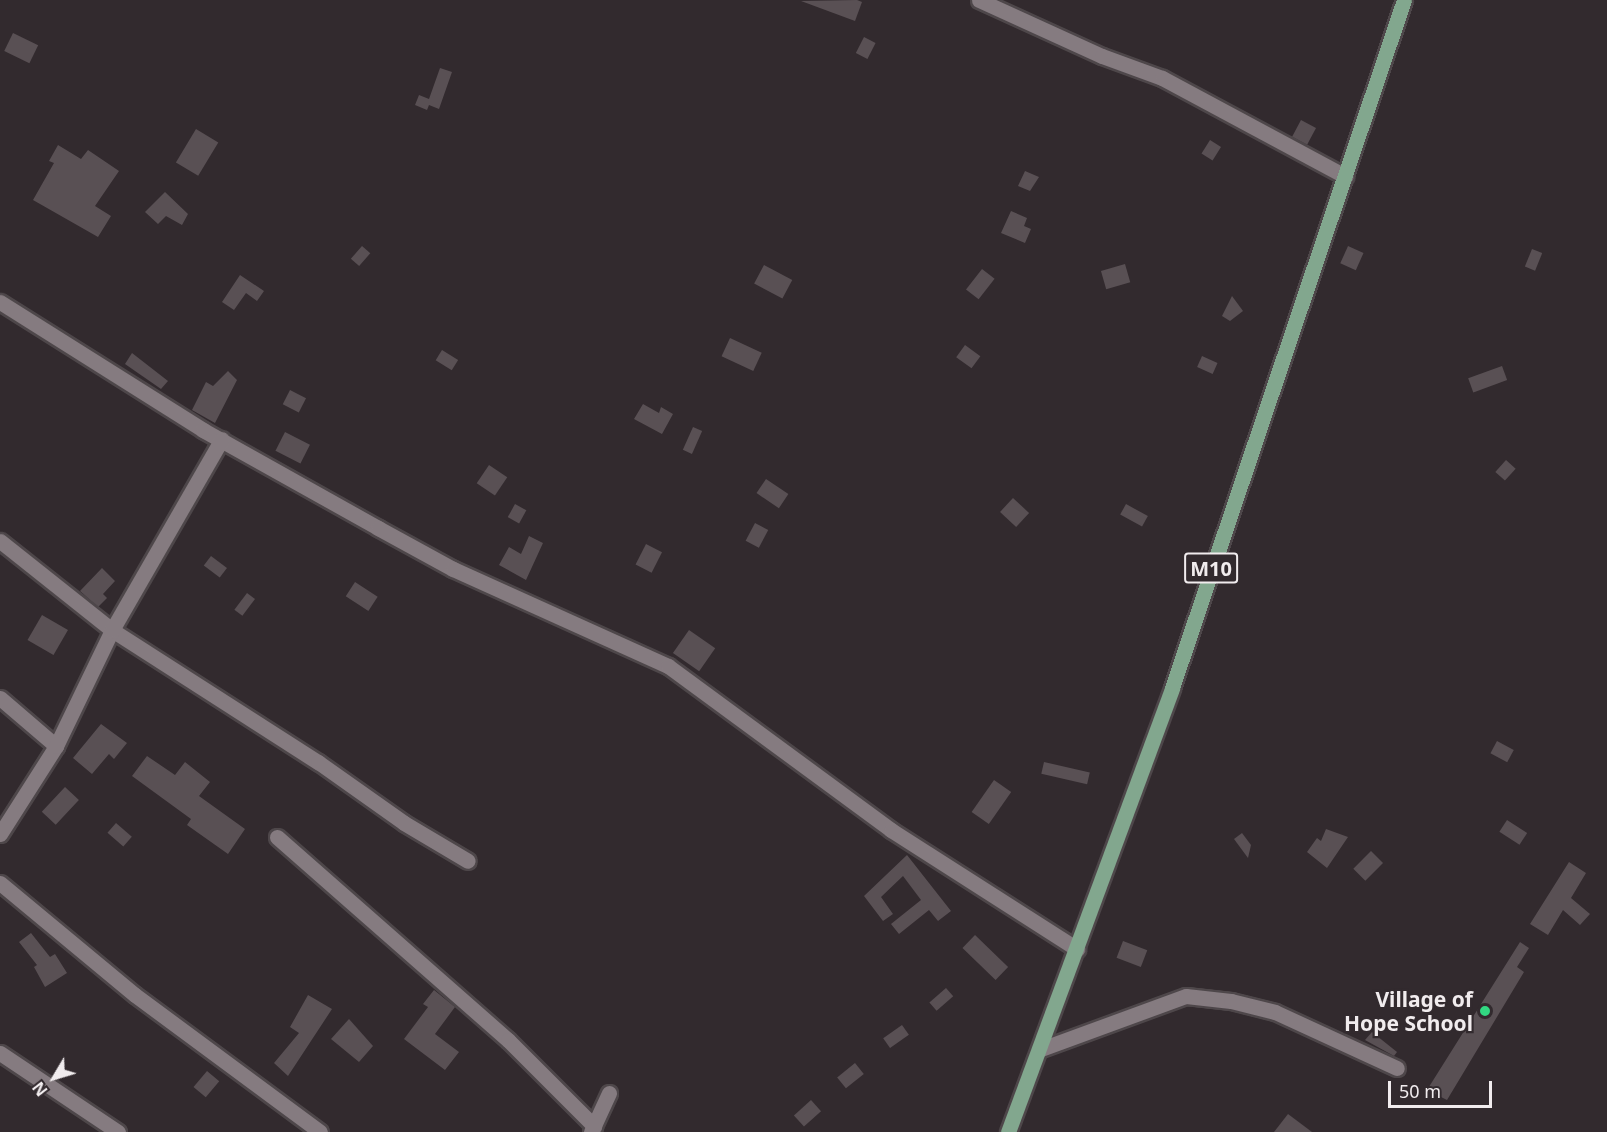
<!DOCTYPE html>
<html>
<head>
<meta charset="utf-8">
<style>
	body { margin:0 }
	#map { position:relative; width:1607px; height:1132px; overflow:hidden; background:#322a2e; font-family:"Noto Sans",sans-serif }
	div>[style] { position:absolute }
	.building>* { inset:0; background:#595054; transform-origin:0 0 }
	.roads { filter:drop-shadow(2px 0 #4e474a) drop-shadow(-2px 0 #4e474a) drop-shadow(0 2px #4e474a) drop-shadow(0 -2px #4e474a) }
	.minor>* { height:15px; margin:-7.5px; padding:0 7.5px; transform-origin:7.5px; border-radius:7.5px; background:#857b80 }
	.major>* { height:15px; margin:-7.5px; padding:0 7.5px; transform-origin:7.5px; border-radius:7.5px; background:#82a78e }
	.dots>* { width:16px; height:16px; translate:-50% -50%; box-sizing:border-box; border:3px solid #322a2e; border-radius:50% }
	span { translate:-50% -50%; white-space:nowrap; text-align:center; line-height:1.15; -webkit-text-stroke:4.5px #322a2e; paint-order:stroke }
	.shield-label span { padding:2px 4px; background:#322a2e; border:2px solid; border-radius:4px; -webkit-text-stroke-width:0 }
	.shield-label { font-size:20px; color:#f1ecee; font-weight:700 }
	.poi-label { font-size:21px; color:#f1ecee; font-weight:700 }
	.right { translate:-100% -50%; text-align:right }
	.north { position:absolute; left:24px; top:1048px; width:60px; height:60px; -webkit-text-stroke:4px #322a2e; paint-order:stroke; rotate:232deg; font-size:16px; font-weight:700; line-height:24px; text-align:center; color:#f1ecee }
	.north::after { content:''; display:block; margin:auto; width:21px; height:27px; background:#f1ecee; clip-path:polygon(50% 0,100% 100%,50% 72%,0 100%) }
	.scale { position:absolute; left:1388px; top:1081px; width:104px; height:27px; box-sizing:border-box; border:3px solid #f1ecee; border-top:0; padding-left:8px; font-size:18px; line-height:21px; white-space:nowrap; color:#f1ecee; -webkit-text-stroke:4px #322a2e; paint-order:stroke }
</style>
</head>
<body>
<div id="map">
	<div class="building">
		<div style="clip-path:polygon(857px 0,862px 2px,855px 21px,801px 1px)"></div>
		<div style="left:13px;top:33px;width:28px;height:20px;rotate:26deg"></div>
		<div style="left:864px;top:37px;width:13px;height:18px;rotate:27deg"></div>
		<div style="clip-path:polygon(440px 68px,452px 72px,439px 109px,429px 105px,427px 110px,415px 105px,419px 95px,429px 99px)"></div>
		<div style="left:1301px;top:120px;width:17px;height:19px;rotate:28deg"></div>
		<div style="left:196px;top:129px;width:26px;height:39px;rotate:31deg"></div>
		<div style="left:1210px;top:140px;width:13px;height:16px;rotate:32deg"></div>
		<div style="clip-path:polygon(58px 145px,81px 159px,88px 150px,119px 171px,95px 206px,111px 216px,98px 237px,33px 200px,54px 163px,49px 161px)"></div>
		<div style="clip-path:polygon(1025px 171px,1039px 177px,1030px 191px,1018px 186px)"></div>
		<div style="clip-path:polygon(165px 192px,188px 214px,182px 225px,166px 216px,158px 224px,145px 212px)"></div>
		<div style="clip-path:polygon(1011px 211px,1027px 218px,1024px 226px,1031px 229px,1025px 243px,1001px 233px)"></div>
		<div style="left:362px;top:246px;width:11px;height:17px;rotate:41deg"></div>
		<div style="left:1348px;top:246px;width:17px;height:19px;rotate:24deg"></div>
		<div style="left:1532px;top:249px;width:11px;height:19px;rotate:22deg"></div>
		<div style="left:1125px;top:264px;width:19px;height:25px;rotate:74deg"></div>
		<div style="left:764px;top:265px;width:32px;height:21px;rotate:28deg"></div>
		<div style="left:982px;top:269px;width:16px;height:26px;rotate:38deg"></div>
		<div style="clip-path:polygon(240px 275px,264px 291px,257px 301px,246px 293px,234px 310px,222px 302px)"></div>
		<div style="clip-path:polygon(1232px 296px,1243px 311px,1230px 321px,1222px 316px)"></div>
		<div style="left:730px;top:338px;width:35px;height:20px;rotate:25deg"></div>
		<div style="left:965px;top:345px;width:19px;height:15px;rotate:36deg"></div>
		<div style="left:442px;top:350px;width:19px;height:12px;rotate:32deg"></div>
		<div style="clip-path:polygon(132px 353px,168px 381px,161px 389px,125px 364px)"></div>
		<div style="left:1202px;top:356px;width:17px;height:12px;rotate:24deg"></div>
		<div style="left:1502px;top:366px;width:15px;height:36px;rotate:70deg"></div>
		<div style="clip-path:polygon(228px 371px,237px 380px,215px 423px,192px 410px,206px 382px,213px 386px)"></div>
		<div style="left:290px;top:390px;width:18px;height:16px;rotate:27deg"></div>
		<div style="clip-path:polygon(643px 404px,659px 413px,661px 407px,673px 414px,662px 434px,634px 419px)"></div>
		<div style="left:693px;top:427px;width:10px;height:25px;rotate:24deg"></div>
		<div style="left:285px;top:432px;width:28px;height:21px;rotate:27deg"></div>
		<div style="left:1506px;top:460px;width:13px;height:16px;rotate:42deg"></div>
		<div style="left:489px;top:465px;width:22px;height:22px;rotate:34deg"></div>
		<div style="left:766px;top:479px;width:27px;height:17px;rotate:34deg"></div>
		<div style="left:1013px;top:498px;width:22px;height:19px;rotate:43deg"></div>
		<div style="left:515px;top:504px;width:13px;height:15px;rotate:29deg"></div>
		<div style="left:1126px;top:504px;width:25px;height:12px;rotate:29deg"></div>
		<div style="left:755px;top:523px;width:15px;height:20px;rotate:28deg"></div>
		<div style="clip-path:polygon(529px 536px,543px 543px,526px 580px,499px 565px,509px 547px,521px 554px)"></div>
		<div style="left:646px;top:544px;width:18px;height:23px;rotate:27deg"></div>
		<div style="left:211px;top:556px;width:20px;height:12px;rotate:37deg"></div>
		<div style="clip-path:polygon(102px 568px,115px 581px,103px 594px,107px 598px,98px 607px,80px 591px)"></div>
		<div style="left:355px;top:582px;width:27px;height:17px;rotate:33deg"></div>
		<div style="left:247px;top:593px;width:10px;height:21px;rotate:37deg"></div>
		<div style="left:42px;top:615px;width:30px;height:29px;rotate:30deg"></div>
		<div style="left:689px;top:630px;width:32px;height:28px;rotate:35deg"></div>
		<div style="clip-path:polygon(101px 724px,127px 743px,114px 759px,109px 754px,92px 774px,73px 758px)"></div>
		<div style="left:1497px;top:741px;width:19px;height:14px;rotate:28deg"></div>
		<div style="clip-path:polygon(147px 756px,175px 775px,185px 762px,210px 782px,199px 796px,245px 829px,228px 854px,187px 825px,191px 819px,132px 776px)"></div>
		<div style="left:1044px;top:762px;width:47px;height:12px;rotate:13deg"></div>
		<div style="left:994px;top:780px;width:21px;height:39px;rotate:35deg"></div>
		<div style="left:65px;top:787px;width:19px;height:34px;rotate:43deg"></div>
		<div style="left:1507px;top:820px;width:24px;height:14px;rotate:33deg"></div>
		<div style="left:116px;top:823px;width:21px;height:13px;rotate:41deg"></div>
		<div style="clip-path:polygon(1326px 829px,1348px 837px,1327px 868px,1307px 852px,1317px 838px,1321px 841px)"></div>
		<div style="clip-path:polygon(1242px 833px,1251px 845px,1248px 858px,1234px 839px)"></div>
		<div style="left:1371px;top:851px;width:17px;height:25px;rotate:45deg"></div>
		<div style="clip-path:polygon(907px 855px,951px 911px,938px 921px,929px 910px,899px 934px,891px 924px,921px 900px,903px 876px,881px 897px,893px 914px,883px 921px,864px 896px)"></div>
		<div style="clip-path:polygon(1569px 862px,1586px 873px,1571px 898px,1590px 914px,1580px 925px,1563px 910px,1548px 935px,1530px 924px)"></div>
		<div style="clip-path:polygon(31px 933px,50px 957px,55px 954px,67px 973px,45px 987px,34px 967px,37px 965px,19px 942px)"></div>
		<div style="left:975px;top:935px;width:46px;height:18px;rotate:44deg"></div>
		<div style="left:1123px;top:941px;width:26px;height:18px;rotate:21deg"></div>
		<div style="clip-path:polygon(1520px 942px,1529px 948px,1517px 967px,1524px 972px,1447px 1100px,1427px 1090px)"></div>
		<div style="left:946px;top:988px;width:11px;height:22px;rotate:49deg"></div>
		<div style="clip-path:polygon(434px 990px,455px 1007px,435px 1034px,459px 1052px,445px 1070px,404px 1039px,428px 1007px,423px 1004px)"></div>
		<div style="clip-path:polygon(308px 995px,332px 1009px,288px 1076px,274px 1063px,299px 1033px,290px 1027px)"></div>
		<div style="clip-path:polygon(349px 1019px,373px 1046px,359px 1062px,331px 1039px)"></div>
		<div style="left:902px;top:1025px;width:12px;height:23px;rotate:55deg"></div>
		<div style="clip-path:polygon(1372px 1032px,1397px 1052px,1394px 1056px,1365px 1040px)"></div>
		<div style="left:855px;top:1063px;width:14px;height:23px;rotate:51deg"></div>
		<div style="left:207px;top:1071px;width:16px;height:21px;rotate:40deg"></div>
		<div style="left:811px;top:1100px;width:15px;height:23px;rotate:48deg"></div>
		<div style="clip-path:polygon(1288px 1114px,1312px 1132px,1274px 1132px)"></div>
	</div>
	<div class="roads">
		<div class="minor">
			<div style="left:979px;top:0;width:135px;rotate:24.5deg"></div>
			<div style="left:1102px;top:56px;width:64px;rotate:20.1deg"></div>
			<div style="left:1162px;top:78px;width:208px;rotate:28.2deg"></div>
			<div style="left:0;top:302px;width:240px;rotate:32.2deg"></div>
			<div style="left:203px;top:430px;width:201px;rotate:29.2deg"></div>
			<div style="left:378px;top:528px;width:85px;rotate:28.7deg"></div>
			<div style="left:453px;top:569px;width:236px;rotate:24.3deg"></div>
			<div style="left:668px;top:666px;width:277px;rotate:36.3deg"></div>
			<div style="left:891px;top:830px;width:221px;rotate:32.6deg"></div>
			<div style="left:0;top:541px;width:143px;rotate:38.5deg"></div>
			<div style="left:112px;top:630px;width:245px;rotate:32.7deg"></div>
			<div style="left:318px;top:762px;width:105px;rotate:35.3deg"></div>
			<div style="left:404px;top:823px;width:74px;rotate:30.7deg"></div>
			<div style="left:0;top:698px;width:74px;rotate:40.6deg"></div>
			<div style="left:0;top:834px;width:104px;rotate:-57.5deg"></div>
			<div style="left:56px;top:746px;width:129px;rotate:-64.2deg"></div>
			<div style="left:112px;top:630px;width:220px;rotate:-60.1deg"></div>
			<div style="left:277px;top:837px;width:308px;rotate:41.3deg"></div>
			<div style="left:508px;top:1040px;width:122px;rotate:45deg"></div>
			<div style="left:0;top:883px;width:175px;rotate:39.7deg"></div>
			<div style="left:135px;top:995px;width:230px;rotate:36.5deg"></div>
			<div style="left:1041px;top:1049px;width:154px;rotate:-20.1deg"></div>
			<div style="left:1186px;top:996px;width:45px;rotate:6.3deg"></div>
			<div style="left:1231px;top:1001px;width:45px;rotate:14deg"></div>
			<div style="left:1275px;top:1012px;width:134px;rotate:24.7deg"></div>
			<div style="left:0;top:1053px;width:142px;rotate:33.8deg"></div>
			<div style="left:591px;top:1132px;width:43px;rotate:-65.2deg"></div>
		</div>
		<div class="major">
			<div style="left:1008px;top:1132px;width:473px;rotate:-69.7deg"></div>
			<div style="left:1172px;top:688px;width:726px;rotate:-71.37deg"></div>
		</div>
	</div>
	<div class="dots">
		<div style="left:1485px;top:1011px;background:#32d882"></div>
	</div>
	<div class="shield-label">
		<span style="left:1211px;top:568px">M10</span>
	</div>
	<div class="poi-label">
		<span class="right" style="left:1473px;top:1011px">Village of<br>Hope School</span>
	</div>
	<div class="north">N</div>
	<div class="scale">50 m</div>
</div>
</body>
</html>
